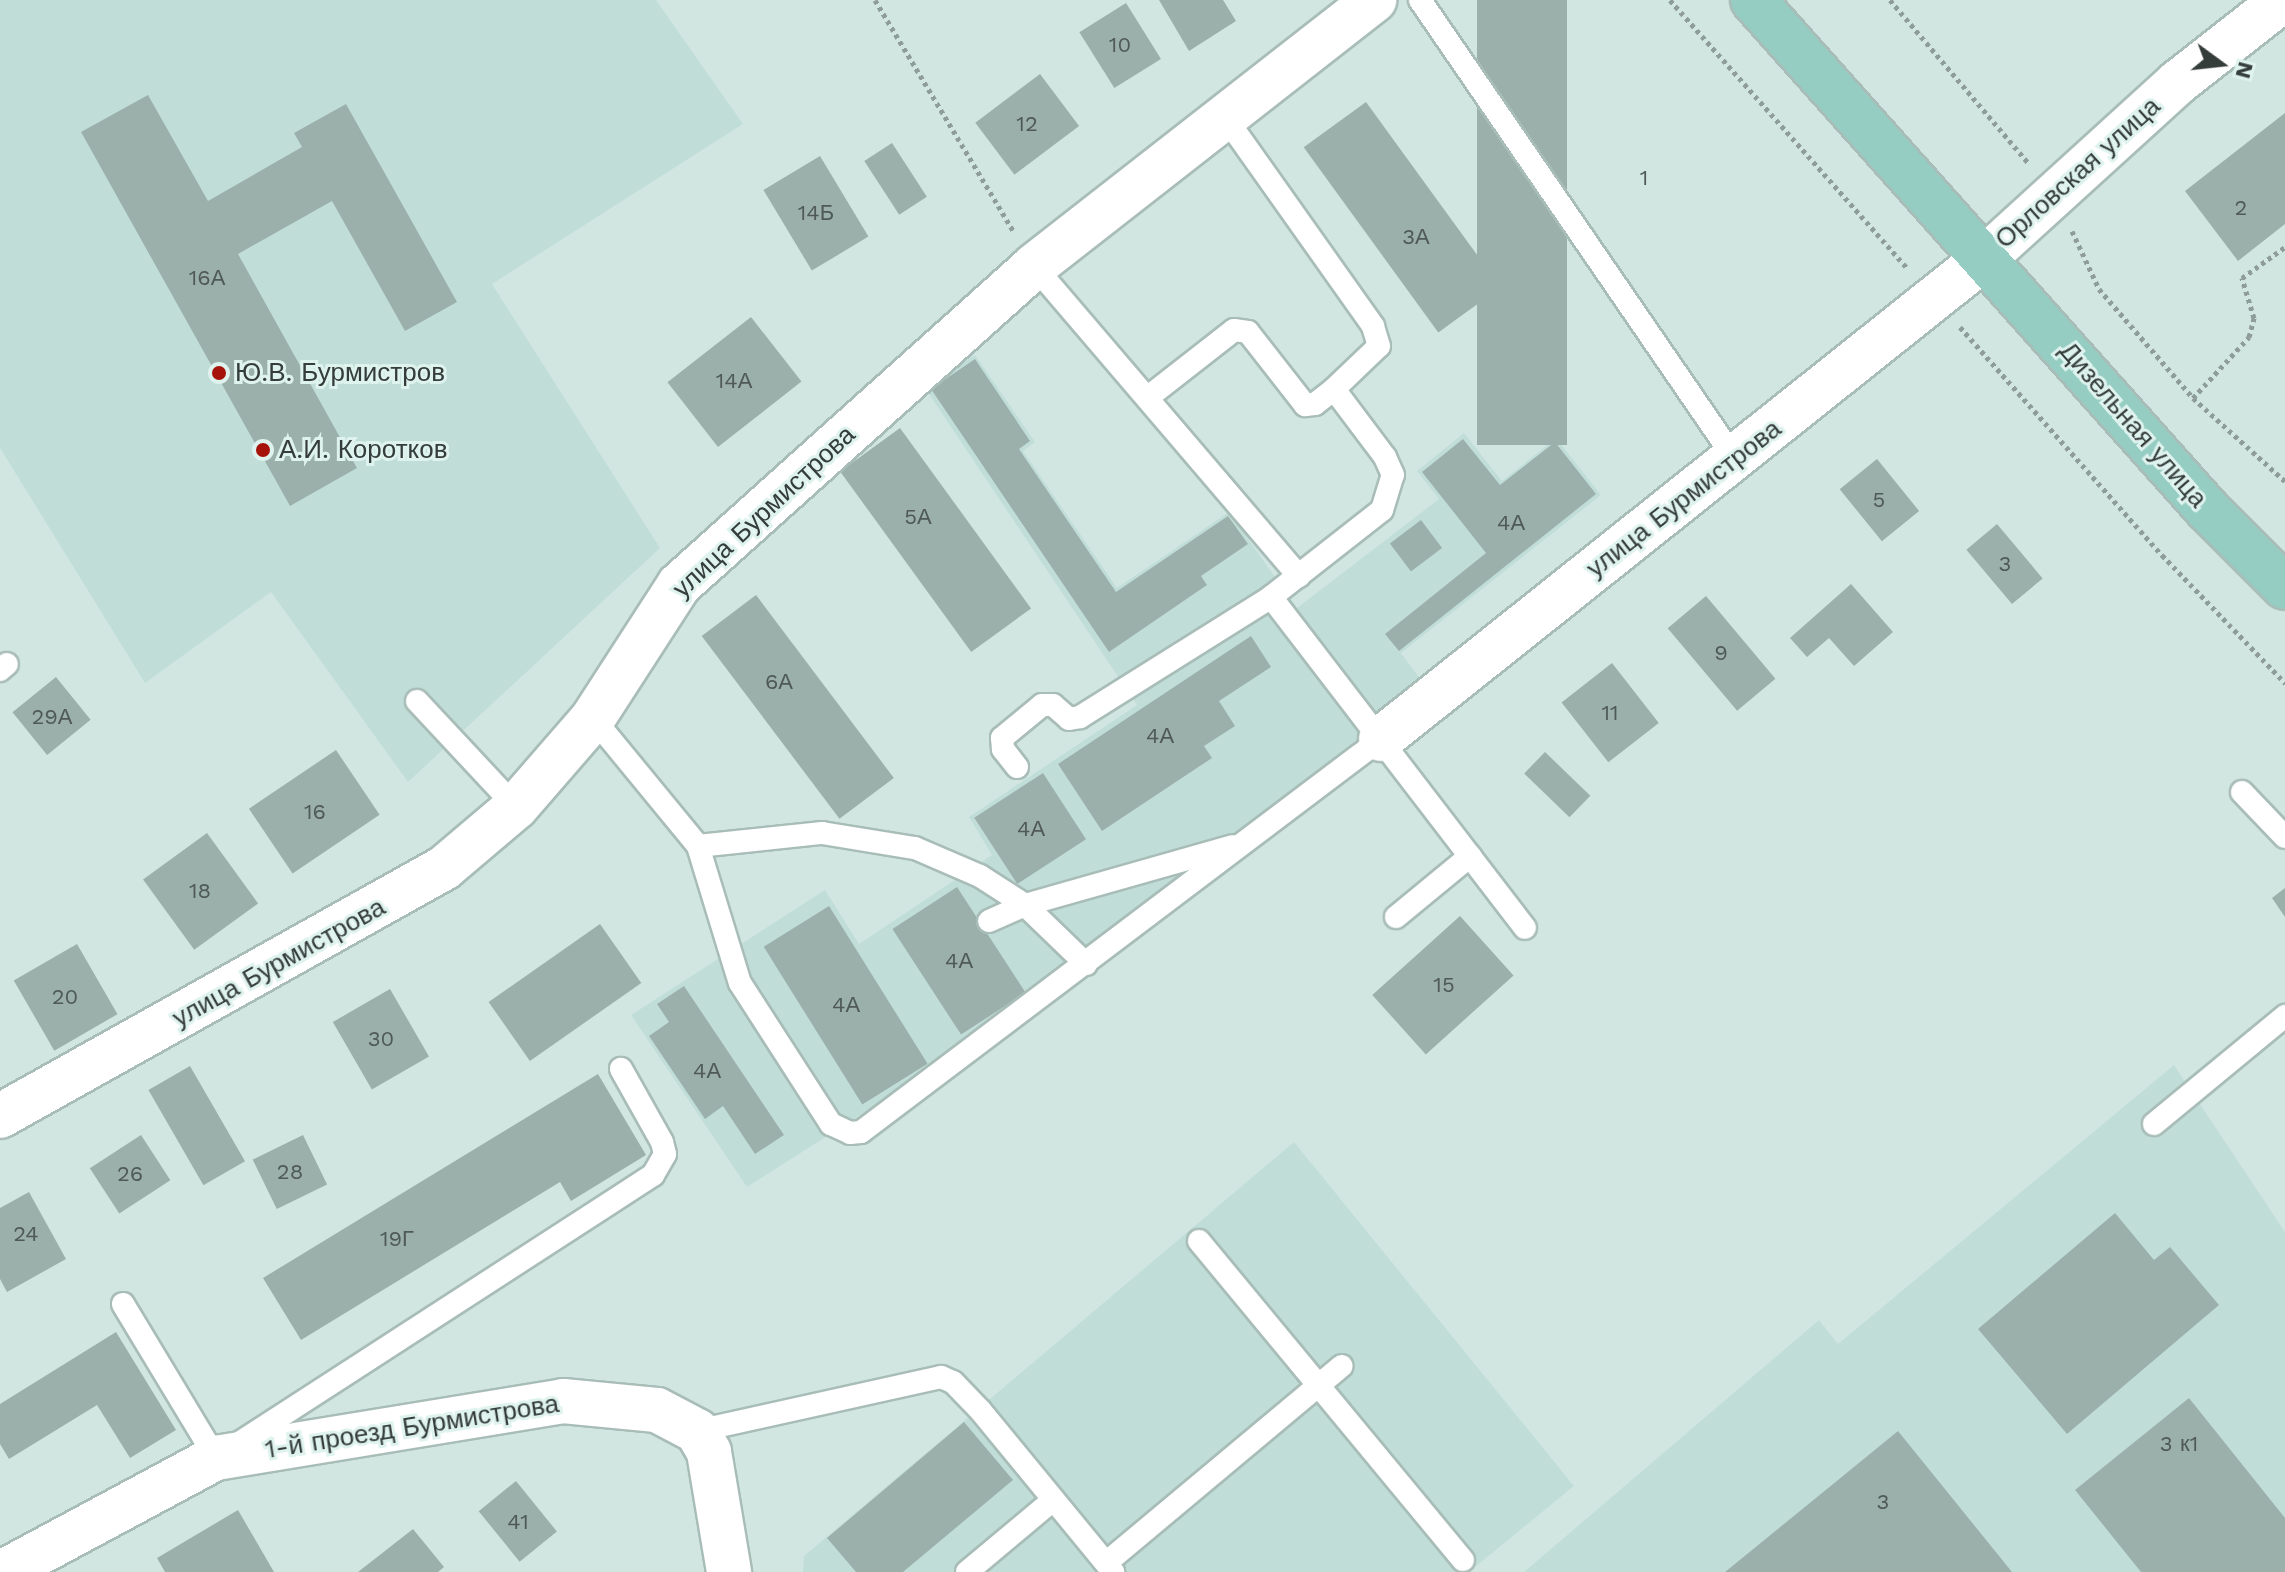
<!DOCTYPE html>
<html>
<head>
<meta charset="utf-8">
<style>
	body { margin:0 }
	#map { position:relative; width:2285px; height:1572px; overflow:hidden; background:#d2e6e1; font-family:"Work Sans",sans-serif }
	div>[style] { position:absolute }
	.built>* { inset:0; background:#c0ded7 }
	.building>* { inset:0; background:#9cb0ab; transform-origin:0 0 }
	.path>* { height:5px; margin-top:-2.5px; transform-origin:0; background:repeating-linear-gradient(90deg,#8e9d99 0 4px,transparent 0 8px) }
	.roads { filter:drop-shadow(2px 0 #a9bdb8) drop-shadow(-2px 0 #a9bdb8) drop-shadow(0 2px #a9bdb8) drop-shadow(0 -2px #a9bdb8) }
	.lane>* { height:22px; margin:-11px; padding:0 11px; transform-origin:11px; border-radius:11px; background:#fff }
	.street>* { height:44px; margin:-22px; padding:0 22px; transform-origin:22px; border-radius:22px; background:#fff }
	.primary>* { height:44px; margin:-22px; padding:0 22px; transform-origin:22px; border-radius:22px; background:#96cdc3 }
	.dots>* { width:22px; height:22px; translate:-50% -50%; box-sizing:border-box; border:4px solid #dff3ee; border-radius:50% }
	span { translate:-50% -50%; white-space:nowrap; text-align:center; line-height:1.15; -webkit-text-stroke:6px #dff3ee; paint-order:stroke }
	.number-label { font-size:22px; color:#4f5a57 }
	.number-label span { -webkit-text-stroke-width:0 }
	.street-label { font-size:26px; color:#353d3b }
	.poi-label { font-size:26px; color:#353d3b }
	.left { translate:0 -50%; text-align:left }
	.north { position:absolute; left:2181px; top:24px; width:80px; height:80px; -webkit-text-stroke:6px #dff3ee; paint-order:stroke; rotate:105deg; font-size:22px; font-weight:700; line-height:32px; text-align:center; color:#353d3b }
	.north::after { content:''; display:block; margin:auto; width:28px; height:36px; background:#353d3b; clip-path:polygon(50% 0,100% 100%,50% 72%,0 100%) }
</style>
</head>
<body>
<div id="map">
	<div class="built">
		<div style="clip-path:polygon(0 0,656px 0,743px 124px,492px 284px,660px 548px,408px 782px,271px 592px,145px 683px,0 448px)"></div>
		<div style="clip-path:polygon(975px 355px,1035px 442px,1023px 451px,1117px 588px,1229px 512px,1297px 608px,1439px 499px,1417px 471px,1464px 433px,1502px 481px,1556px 438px,1601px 495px,1401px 653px,1428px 689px,931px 1070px,747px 1187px,631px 1015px,825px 890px,859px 944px,992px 855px,969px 817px,1137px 705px,925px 388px)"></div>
		<div style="clip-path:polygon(2174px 1065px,2285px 1232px,2285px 1572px,1524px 1572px,1819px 1320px,1838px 1344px)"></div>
		<div style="clip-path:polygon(1294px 1142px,1574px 1486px,1469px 1572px,803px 1572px,804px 1556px)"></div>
	</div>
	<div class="building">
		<div style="clip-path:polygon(1159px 0,1223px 0,1236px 21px,1189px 51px)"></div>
		<div style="left:1477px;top:0;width:90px;height:445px"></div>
		<div style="left:1126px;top:3px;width:66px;height:55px;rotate:58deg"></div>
		<div style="left:1040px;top:74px;width:65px;height:81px;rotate:53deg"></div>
		<div style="clip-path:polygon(148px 95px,208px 201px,302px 147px,294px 133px,346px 104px,457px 302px,405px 331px,332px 201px,238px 254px,357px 468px,290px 506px,81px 132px)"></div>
		<div style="left:1366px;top:102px;width:229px;height:77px;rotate:54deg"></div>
		<div style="clip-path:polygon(2285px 113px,2285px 224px,2238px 261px,2185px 191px)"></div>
		<div style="left:892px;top:143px;width:64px;height:33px;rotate:57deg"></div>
		<div style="left:820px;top:156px;width:94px;height:66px;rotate:59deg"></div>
		<div style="left:751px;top:317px;width:82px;height:106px;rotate:52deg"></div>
		<div style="clip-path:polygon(975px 359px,1030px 441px,1019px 449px,1116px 592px,1228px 516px,1248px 544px,1201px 576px,1207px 585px,1109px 652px,931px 389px)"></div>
		<div style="left:900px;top:428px;width:223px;height:74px;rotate:54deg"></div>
		<div style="clip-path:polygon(1463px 439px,1500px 485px,1555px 442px,1596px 494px,1399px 651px,1385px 634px,1486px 553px,1422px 472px)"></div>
		<div style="left:1877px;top:459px;width:67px;height:48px;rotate:51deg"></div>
		<div style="left:1421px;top:520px;width:35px;height:39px;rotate:53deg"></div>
		<div style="left:1997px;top:524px;width:71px;height:40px;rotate:50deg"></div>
		<div style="clip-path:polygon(1851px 584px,1893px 632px,1854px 666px,1829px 638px,1807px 657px,1790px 638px)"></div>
		<div style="left:756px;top:595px;width:229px;height:68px;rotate:53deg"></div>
		<div style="left:1706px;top:596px;width:108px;height:50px;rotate:50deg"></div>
		<div style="clip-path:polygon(1251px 636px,1271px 667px,1219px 701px,1235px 726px,1204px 746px,1212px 758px,1102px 831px,1058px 764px)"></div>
		<div style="left:1612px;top:663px;width:76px;height:64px;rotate:52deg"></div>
		<div style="left:56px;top:677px;width:55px;height:56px;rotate:51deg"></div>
		<div style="left:336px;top:750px;width:78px;height:105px;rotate:56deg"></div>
		<div style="left:1545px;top:752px;width:63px;height:30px;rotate:44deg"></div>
		<div style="left:1043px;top:773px;width:79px;height:82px;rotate:57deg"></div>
		<div style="left:207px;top:833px;width:87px;height:79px;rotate:54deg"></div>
		<div style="left:957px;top:887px;width:126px;height:77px;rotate:57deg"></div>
		<div style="clip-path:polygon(2285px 888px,2285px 917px,2272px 898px)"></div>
		<div style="left:829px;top:906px;width:186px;height:77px;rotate:58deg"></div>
		<div style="left:1460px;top:916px;width:80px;height:118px;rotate:48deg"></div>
		<div style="left:600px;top:924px;width:72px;height:136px;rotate:55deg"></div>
		<div style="left:77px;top:944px;width:81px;height:73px;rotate:60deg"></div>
		<div style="clip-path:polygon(684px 986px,784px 1135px,755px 1154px,723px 1106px,705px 1119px,649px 1036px,669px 1022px,657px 1004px)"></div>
		<div style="left:390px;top:989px;width:78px;height:66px;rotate:60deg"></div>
		<div style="left:190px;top:1066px;width:110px;height:48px;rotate:60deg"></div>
		<div style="clip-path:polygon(598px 1074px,646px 1155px,571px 1201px,560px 1182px,301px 1340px,263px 1278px)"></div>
		<div style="left:141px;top:1135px;width:54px;height:61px;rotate:57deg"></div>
		<div style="left:303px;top:1135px;width:55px;height:56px;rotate:64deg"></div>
		<div style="clip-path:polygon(29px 1192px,66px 1259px,7px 1292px,0 1279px,0 1208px)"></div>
		<div style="clip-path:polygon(2115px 1213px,2154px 1260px,2170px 1247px,2219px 1305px,2067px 1434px,1978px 1329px)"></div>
		<div style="clip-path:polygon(116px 1332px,176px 1430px,130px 1458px,97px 1405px,9px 1459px,0 1444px,0 1404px)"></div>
		<div style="clip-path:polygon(2189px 1398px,2285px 1518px,2285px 1572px,2141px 1572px,2075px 1490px)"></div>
		<div style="clip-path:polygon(964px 1422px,1013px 1480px,903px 1572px,856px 1572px,827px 1538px)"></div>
		<div style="clip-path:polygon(1898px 1431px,2012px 1572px,1725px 1572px,1838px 1480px)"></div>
		<div style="left:516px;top:1481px;width:65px;height:48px;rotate:51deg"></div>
		<div style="clip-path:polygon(238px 1510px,274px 1572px,165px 1572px,157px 1558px)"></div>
		<div style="clip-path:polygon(413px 1529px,444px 1567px,438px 1572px,358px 1572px)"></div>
	</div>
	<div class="path">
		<div style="left:875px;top:0;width:269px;rotate:59.1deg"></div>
		<div style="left:1670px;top:0;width:359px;rotate:48.5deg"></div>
		<div style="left:1890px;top:0;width:214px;rotate:49.7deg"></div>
		<div style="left:2072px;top:231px;width:64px;rotate:65deg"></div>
		<div style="left:2099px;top:289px;width:144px;rotate:49.2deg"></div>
		<div style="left:2193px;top:398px;width:124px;rotate:42.1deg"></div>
		<div style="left:1960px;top:327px;width:305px;rotate:48.5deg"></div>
		<div style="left:2162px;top:555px;width:178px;rotate:46.1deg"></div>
		<div style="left:2193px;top:398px;width:83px;rotate:-47.4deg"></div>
		<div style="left:2249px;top:337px;width:20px;rotate:-75deg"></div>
		<div style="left:2254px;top:318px;width:42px;rotate:-106.7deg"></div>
		<div style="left:2242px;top:278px;width:53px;rotate:-35.8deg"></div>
	</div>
	<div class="roads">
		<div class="lane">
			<div style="left:1420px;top:0;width:557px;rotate:55.54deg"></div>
			<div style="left:1034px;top:266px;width:408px;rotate:49.5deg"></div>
			<div style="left:1147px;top:398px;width:110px;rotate:-38deg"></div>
			<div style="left:1234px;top:330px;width:14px;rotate:8deg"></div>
			<div style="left:1248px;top:332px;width:93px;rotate:52deg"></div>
			<div style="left:1305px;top:405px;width:10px;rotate:-6deg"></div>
			<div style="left:1315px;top:404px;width:24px;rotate:-38deg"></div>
			<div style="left:1334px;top:389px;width:62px;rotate:-43.7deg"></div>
			<div style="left:1379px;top:346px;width:21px;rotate:-107deg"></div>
			<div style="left:1373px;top:326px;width:256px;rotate:-125.3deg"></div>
			<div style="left:1271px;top:597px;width:417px;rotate:52.5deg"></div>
			<div style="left:0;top:670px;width:9px;rotate:-41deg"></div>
			<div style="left:417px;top:701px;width:145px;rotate:47deg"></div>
			<div style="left:593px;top:718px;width:166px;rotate:50.6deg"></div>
			<div style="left:698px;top:846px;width:143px;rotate:73deg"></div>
			<div style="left:740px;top:983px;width:168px;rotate:57.2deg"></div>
			<div style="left:831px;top:1124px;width:21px;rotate:25deg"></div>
			<div style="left:850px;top:1133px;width:11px;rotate:-5deg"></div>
			<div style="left:861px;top:1132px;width:652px;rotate:-37.08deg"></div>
			<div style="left:1017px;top:767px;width:23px;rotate:-128deg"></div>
			<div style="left:1003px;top:749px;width:11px;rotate:-95deg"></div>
			<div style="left:1002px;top:738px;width:52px;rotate:-39.5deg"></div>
			<div style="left:1042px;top:705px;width:11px"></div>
			<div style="left:1053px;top:705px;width:21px;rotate:41deg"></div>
			<div style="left:1069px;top:719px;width:11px;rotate:-10deg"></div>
			<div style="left:1080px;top:717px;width:226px;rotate:-32.1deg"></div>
			<div style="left:1271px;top:597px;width:141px;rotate:-38.1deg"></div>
			<div style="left:1382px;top:510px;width:37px;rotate:-73deg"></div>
			<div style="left:1393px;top:475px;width:20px;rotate:-114deg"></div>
			<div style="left:1385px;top:457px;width:85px;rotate:-126.9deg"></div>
			<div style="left:2242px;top:792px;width:62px;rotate:46.3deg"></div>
			<div style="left:698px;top:846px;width:125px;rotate:-6deg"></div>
			<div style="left:822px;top:833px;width:94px;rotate:9.2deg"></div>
			<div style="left:915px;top:848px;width:71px;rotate:23.3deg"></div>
			<div style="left:980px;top:876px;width:54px;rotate:32.8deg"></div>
			<div style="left:1025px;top:905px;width:85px;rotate:44deg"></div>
			<div style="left:1396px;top:917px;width:96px;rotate:-39.5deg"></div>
			<div style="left:989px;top:921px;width:39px;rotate:-24deg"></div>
			<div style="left:1025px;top:905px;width:216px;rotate:-15.8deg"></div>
			<div style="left:2154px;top:1124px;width:170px;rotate:-39.5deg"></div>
			<div style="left:1199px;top:1241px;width:414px;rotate:50.4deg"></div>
			<div style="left:123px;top:1304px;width:180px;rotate:58.9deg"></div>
			<div style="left:216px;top:1458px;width:521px;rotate:-32.93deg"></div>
			<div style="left:653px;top:1175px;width:24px;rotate:-60deg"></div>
			<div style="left:665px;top:1154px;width:12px;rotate:-104deg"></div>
			<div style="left:662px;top:1142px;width:84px;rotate:-119.3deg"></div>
			<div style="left:697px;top:1431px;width:250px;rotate:-12.5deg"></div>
			<div style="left:941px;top:1377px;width:13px;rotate:23deg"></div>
			<div style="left:953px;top:1382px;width:39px;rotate:46deg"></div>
			<div style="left:980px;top:1410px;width:210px;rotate:50.6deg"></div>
			<div style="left:1106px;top:1563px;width:307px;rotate:-39.9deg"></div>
			<div style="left:967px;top:1572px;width:112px;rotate:-39.9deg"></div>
		</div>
		<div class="street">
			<div style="left:1381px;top:739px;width:774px;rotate:-38.54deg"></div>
			<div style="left:1986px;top:257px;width:258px;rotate:-42.3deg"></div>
			<div style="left:2177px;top:83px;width:135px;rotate:-38.1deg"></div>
			<div style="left:0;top:1116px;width:509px;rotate:-29.19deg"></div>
			<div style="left:444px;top:868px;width:94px;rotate:-40.3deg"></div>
			<div style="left:516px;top:807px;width:118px;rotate:-49.1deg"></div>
			<div style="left:593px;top:718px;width:158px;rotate:-57.1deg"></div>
			<div style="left:679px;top:585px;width:477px;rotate:-41.9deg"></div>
			<div style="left:1034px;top:266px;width:432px;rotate:-38deg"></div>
			<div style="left:3px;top:1572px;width:242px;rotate:-28.2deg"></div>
			<div style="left:216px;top:1458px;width:352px;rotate:-9.3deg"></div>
			<div style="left:563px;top:1401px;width:94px;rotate:5.5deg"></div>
			<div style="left:657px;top:1410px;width:45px;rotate:27.7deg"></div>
			<div style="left:697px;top:1431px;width:24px;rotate:60deg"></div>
			<div style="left:709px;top:1452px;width:122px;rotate:80.5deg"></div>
		</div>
		<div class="primary">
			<div style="left:1753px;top:0;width:682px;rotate:48.27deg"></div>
			<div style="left:2207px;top:509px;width:110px;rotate:45deg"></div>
		</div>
	</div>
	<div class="dots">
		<div style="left:219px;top:373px;background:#a6130b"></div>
		<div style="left:263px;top:450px;background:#a6130b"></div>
	</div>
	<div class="number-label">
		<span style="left:1120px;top:45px">10</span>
		<span style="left:1027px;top:124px">12</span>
		<span style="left:1644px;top:178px">1</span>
		<span style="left:2241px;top:208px">2</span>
		<span style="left:816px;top:213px">14Б</span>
		<span style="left:1416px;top:237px">3А</span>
		<span style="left:207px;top:278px">16А</span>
		<span style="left:734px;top:381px">14А</span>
		<span style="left:1879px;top:500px">5</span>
		<span style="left:918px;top:517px">5А</span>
		<span style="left:1511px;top:523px">4А</span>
		<span style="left:2005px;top:564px">3</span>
		<span style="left:1721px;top:653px">9</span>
		<span style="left:779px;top:682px">6А</span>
		<span style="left:1610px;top:713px">11</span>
		<span style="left:52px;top:717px">29А</span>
		<span style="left:1160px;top:736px">4А</span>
		<span style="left:315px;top:812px">16</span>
		<span style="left:1031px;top:829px">4А</span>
		<span style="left:200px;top:891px">18</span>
		<span style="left:959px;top:961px">4А</span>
		<span style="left:1444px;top:985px">15</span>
		<span style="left:65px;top:997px">20</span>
		<span style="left:846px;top:1005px">4А</span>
		<span style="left:381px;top:1039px">30</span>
		<span style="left:707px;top:1071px">4А</span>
		<span style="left:290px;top:1172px">28</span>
		<span style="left:130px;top:1174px">26</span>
		<span style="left:26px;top:1234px">24</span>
		<span style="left:397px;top:1239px">19Г</span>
		<span style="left:2179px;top:1444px">3 к1</span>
		<span style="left:1883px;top:1502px">3</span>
		<span style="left:518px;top:1522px">41</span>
	</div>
	<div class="street-label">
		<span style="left:2078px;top:173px;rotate:-42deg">Орловская улица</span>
		<span style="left:2133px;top:425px;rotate:49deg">Дизельная улица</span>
		<span style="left:1684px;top:499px;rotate:-38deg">улица Бурмистрова</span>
		<span style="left:764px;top:512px;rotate:-43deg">улица Бурмистрова</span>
		<span style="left:279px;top:963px;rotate:-29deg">улица Бурмистрова</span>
		<span style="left:412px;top:1427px;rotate:-9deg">1-й проезд Бурмистрова</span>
	</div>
	<div class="poi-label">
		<span class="left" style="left:235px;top:373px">Ю.В. Бурмистров</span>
		<span class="left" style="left:279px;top:450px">А.И. Коротков</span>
	</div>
	<div class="north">N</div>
</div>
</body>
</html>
